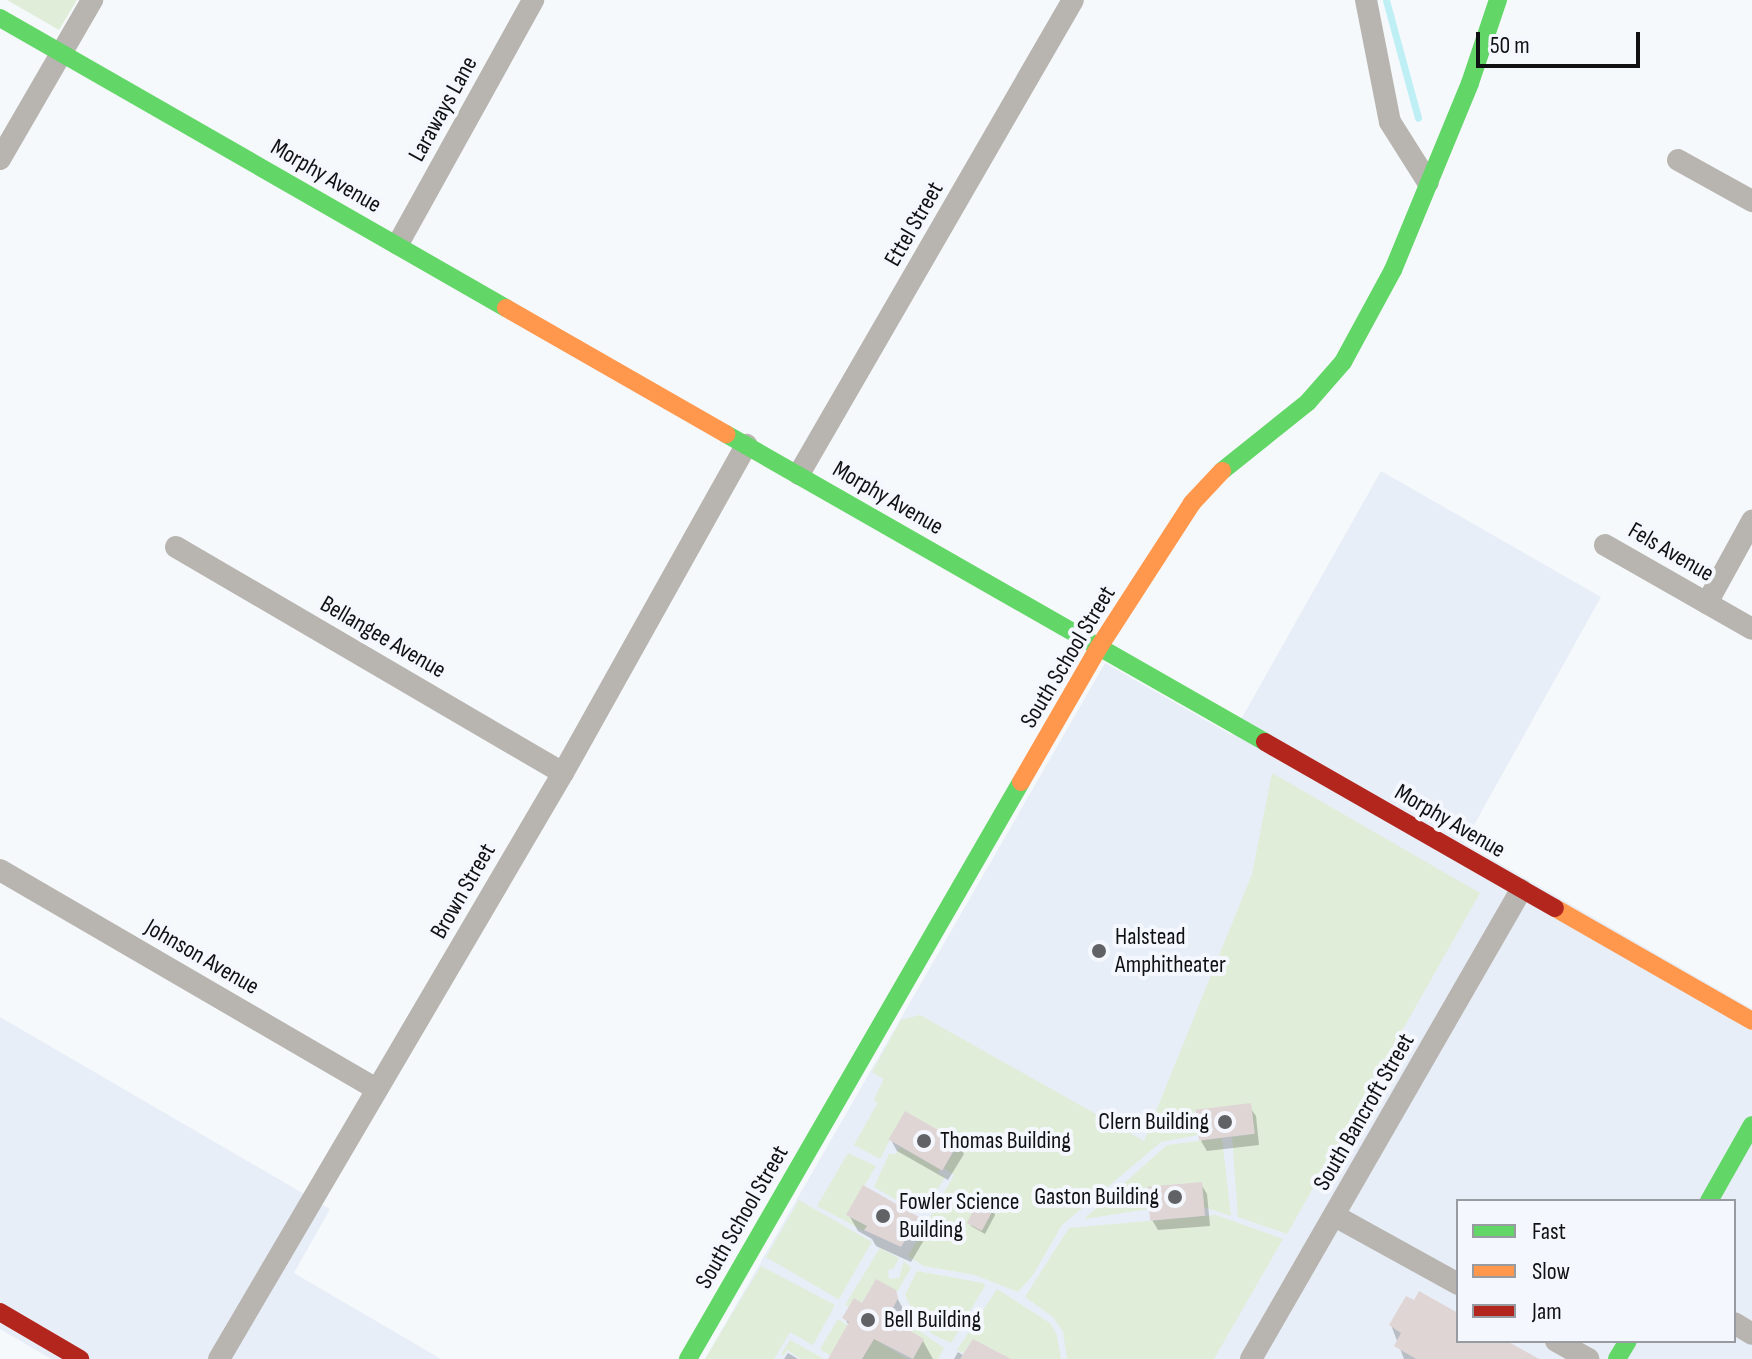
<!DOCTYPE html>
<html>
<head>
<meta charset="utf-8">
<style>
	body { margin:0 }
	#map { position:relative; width:1752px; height:1359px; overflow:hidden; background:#f6f9fc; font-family:"Sofia Sans Condensed",sans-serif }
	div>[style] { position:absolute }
	.built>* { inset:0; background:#e8eef7 }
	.green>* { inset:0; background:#e0edd8; transform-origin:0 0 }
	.shadow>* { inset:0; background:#0003 }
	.stream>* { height:7px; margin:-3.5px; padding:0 3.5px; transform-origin:3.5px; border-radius:3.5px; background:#bdeff5 }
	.building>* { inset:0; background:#dfd5d5; transform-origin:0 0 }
	.street>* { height:22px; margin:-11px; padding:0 11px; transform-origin:11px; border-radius:11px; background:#b8b5b0 }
	.fast>* { height:18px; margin:-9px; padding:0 9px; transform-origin:9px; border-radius:9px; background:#63d668 }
	.slow>* { height:18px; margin:-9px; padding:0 9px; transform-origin:9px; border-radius:9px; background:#ff974d }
	.jam>* { height:18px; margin:-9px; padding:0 9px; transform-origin:9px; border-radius:9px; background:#b3261e }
	.dots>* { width:22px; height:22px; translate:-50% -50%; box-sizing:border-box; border:4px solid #f4f8fe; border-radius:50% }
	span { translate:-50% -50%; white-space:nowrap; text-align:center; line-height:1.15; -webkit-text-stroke:8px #f4f8fe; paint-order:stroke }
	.street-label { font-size:24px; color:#0f1113 }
	.poi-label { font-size:24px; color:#0f1113 }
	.left { translate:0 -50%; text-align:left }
	.right { translate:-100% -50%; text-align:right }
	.legend { position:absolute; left:1456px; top:1199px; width:280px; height:144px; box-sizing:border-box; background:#f4f8fe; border:2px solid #989ca0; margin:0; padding:10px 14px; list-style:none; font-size:24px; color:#0f1113 }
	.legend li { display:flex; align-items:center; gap:16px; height:40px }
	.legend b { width:40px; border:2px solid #989ca0 }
	.scale { position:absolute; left:1476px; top:32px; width:164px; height:36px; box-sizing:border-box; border:4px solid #0f1113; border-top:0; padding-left:10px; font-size:24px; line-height:28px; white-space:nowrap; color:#0f1113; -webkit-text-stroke:6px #f4f8fe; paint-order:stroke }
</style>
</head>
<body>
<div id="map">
	<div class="built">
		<div style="clip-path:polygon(evenodd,1381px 471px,1601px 597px,1464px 843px,1752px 1009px,1752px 1359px,705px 1359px,1105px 663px,1232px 735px,1381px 471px,1458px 1201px,1734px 1201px,1734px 1341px,1458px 1341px,1458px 1201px)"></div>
		<div style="clip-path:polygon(0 1017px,330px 1209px,294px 1273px,441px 1359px,51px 1359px,0 1329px)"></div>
	</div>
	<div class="green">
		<div style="clip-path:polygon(7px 0,77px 0,59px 30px)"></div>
		<div style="clip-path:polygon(1272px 773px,1480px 893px,1287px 1234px,1238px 1217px,1232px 1137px,1254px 1134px,1250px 1104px,1195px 1110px,1198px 1135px,1161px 1142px,1062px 1225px,1033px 1275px,1018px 1292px,975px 1275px,924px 1266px,908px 1256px,954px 1175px,944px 1168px,959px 1143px,905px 1111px,880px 1159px,854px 1145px,877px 1104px,874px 1099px,884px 1079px,872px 1072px,901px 1020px,920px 1015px,1144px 1141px,1252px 874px)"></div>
		<div style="clip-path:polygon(1222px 1138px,1231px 1216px,1204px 1207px,1201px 1182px,1147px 1187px,1149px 1209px,1084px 1219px,1167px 1145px)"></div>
		<div style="clip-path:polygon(900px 1147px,940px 1169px,938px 1173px,945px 1177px,925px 1211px,919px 1213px,874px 1187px,889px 1154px,896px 1154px)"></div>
		<div style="clip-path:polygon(848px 1153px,876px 1166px,847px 1215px,867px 1226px,864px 1231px,817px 1206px)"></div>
		<div style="left:799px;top:1200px;width:84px;height:66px;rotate:30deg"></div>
		<div style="clip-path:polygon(1216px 1215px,1283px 1239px,1214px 1359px,1067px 1359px,1063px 1332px,1053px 1317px,1025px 1297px,1069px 1228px)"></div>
		<div style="clip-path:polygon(880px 1248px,899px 1258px,894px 1268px,888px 1270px,889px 1279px,899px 1278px,904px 1261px,911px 1268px,897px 1292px,876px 1279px,862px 1303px,854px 1298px,849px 1307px,845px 1305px)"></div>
		<div style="clip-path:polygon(761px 1266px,835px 1305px,813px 1345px,790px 1332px,774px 1359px,705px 1359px)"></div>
		<div style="clip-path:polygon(917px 1271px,983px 1283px,985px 1286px,951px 1343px,932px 1334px,918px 1321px,905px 1295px)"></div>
		<div style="clip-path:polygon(997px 1289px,1050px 1323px,1057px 1335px,1061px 1359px,1011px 1359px,973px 1339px,963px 1353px,957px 1350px)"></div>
		<div style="clip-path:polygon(898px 1316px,944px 1348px,938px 1359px,913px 1359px,924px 1339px,893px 1321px)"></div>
		<div style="clip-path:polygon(838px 1319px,847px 1325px,836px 1359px,820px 1349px)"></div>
		<div style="clip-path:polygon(875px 1337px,879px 1342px,908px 1359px,862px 1359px)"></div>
		<div style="clip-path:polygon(790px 1340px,803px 1347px,824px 1359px,801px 1359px,787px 1350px,784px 1355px,781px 1354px)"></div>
	</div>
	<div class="shadow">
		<div style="clip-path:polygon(1249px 1106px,1256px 1116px,1259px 1145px,1207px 1151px,1201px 1141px)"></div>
		<div style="clip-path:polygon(891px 1140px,958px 1143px,964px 1154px,948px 1180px,897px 1151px)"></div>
		<div style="clip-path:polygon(1201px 1184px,1207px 1194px,1210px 1226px,1158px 1230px,1152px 1220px)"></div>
		<div style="clip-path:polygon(993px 1210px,995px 1215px,985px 1234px,971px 1226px,969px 1222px)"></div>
		<div style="clip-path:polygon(849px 1215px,917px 1219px,927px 1235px,911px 1262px,876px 1246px,872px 1239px,858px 1231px)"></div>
		<div style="clip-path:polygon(894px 1292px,909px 1320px,904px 1330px,923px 1341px,933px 1359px,830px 1359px,849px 1326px,845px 1318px)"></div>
		<div style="clip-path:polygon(1458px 1316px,1458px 1341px,1503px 1341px,1535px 1359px,1404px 1359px,1391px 1325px)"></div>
		<div style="clip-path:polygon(958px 1352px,964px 1356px,1011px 1359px,954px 1359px)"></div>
		<div style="clip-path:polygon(788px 1353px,798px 1359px,784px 1359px)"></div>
	</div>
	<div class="stream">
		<div style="left:1386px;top:0;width:122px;rotate:74.8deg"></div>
	</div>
	<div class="building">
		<div style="left:1251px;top:1103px;width:31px;height:56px;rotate:83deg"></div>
		<div style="left:905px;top:1111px;width:62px;height:33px;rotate:30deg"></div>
		<div style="left:1202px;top:1182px;width:34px;height:55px;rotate:85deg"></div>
		<div style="clip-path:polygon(863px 1185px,919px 1217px,901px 1247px,864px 1230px,867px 1226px,846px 1215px)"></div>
		<div style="left:979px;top:1200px;width:17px;height:26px;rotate:28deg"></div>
		<div style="clip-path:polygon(876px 1279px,896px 1290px,898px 1298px,888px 1318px,924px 1339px,913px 1359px,874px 1339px,862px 1359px,828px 1359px,849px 1322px,842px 1318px,854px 1298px,862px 1303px)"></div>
		<div style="clip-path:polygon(1419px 1291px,1458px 1313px,1458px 1341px,1507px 1341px,1539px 1359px,1416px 1359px,1394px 1346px,1401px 1333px,1389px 1325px,1406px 1296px,1414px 1300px)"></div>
		<div style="clip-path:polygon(973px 1339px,1011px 1359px,960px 1359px)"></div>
	</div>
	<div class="street">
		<div style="left:1366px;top:0;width:124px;rotate:78.9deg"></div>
		<div style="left:1390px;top:122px;width:71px;rotate:57.7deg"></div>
		<div style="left:0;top:159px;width:184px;rotate:-59.9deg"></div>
		<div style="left:1678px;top:160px;width:85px;rotate:29deg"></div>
		<div style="left:398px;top:244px;width:279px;rotate:-61deg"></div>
		<div style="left:799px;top:474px;width:547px;rotate:-59.97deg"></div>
		<div style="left:1605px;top:545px;width:169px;rotate:29.7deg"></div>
		<div style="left:176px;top:547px;width:448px;rotate:30.3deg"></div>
		<div style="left:1707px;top:603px;width:94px;rotate:-61.2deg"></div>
		<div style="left:0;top:870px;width:436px;rotate:30.2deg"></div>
		<div style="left:1335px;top:1216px;width:141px;rotate:28.9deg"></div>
		<div style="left:1734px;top:1323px;width:21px;rotate:31deg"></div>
		<div style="left:1556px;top:1341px;width:37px;rotate:29deg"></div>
		<div style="left:219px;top:1359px;width:680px;rotate:-59.59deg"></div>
		<div style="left:563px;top:773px;width:376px;rotate:-60.8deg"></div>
		<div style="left:1251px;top:1359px;width:541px;rotate:-60.07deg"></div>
	</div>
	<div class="fast">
		<div style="left:0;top:18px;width:583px;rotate:29.82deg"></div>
		<div style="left:726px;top:434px;width:621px;rotate:29.74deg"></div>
		<div style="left:1222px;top:471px;width:110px;rotate:-38.7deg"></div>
		<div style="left:1308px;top:402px;width:53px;rotate:-48.8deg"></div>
		<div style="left:1343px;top:362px;width:105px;rotate:-61.5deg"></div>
		<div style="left:1393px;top:270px;width:202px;rotate:-67.6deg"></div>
		<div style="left:1470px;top:83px;width:88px;rotate:-71.4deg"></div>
		<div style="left:1709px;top:1201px;width:87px;rotate:-60.5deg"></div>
		<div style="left:688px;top:1359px;width:666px;rotate:-60.01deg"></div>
		<div style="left:1617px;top:1359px;width:21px;rotate:-59deg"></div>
	</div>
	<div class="slow">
		<div style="left:506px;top:308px;width:254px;rotate:29.8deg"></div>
		<div style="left:1021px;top:782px;width:156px;rotate:-60deg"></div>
		<div style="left:1099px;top:647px;width:171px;rotate:-57.1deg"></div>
		<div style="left:1192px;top:503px;width:44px;rotate:-46.8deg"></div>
		<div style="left:1555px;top:908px;width:227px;rotate:29.8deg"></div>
	</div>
	<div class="jam">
		<div style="left:1265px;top:742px;width:334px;rotate:29.8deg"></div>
		<div style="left:0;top:1312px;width:93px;rotate:30.4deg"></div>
	</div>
	<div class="dots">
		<div style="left:1099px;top:951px;background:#606265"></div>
		<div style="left:1225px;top:1122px;background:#606265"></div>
		<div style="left:924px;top:1141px;background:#606265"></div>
		<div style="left:1175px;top:1197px;background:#606265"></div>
		<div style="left:883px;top:1216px;background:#606265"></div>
		<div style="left:868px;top:1320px;background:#606265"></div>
	</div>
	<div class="street-label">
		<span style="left:443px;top:109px;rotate:-61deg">Laraways Lane</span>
		<span style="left:326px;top:176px;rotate:30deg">Morphy Avenue</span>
		<span style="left:914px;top:224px;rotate:-60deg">Ettel Street</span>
		<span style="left:888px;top:498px;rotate:30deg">Morphy Avenue</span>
		<span style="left:1671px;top:552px;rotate:30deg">Fels Avenue</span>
		<span style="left:383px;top:637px;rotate:30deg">Bellangee Avenue</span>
		<span style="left:1068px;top:657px;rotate:-59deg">South School Street</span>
		<span style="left:1450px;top:821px;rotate:30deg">Morphy Avenue</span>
		<span style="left:463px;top:891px;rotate:-60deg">Brown Street</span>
		<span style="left:202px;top:957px;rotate:30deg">Johnson Avenue</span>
		<span style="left:1364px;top:1112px;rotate:-60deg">South Bancroft Street</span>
		<span style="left:742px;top:1217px;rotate:-60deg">South School Street</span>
	</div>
	<div class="poi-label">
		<span class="left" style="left:1115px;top:951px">Halstead<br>Amphitheater</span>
		<span class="right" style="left:1209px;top:1122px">Clern Building</span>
		<span class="left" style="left:940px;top:1141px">Thomas Building</span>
		<span class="right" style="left:1159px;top:1197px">Gaston Building</span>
		<span class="left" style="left:899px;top:1216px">Fowler Science<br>Building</span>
		<span class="left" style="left:884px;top:1320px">Bell Building</span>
	</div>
	<ul class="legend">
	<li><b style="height:10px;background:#63d668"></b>Fast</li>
	<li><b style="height:10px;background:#ff974d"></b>Slow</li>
	<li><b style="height:10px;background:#b3261e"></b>Jam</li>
	</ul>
	<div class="scale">50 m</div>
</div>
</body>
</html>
